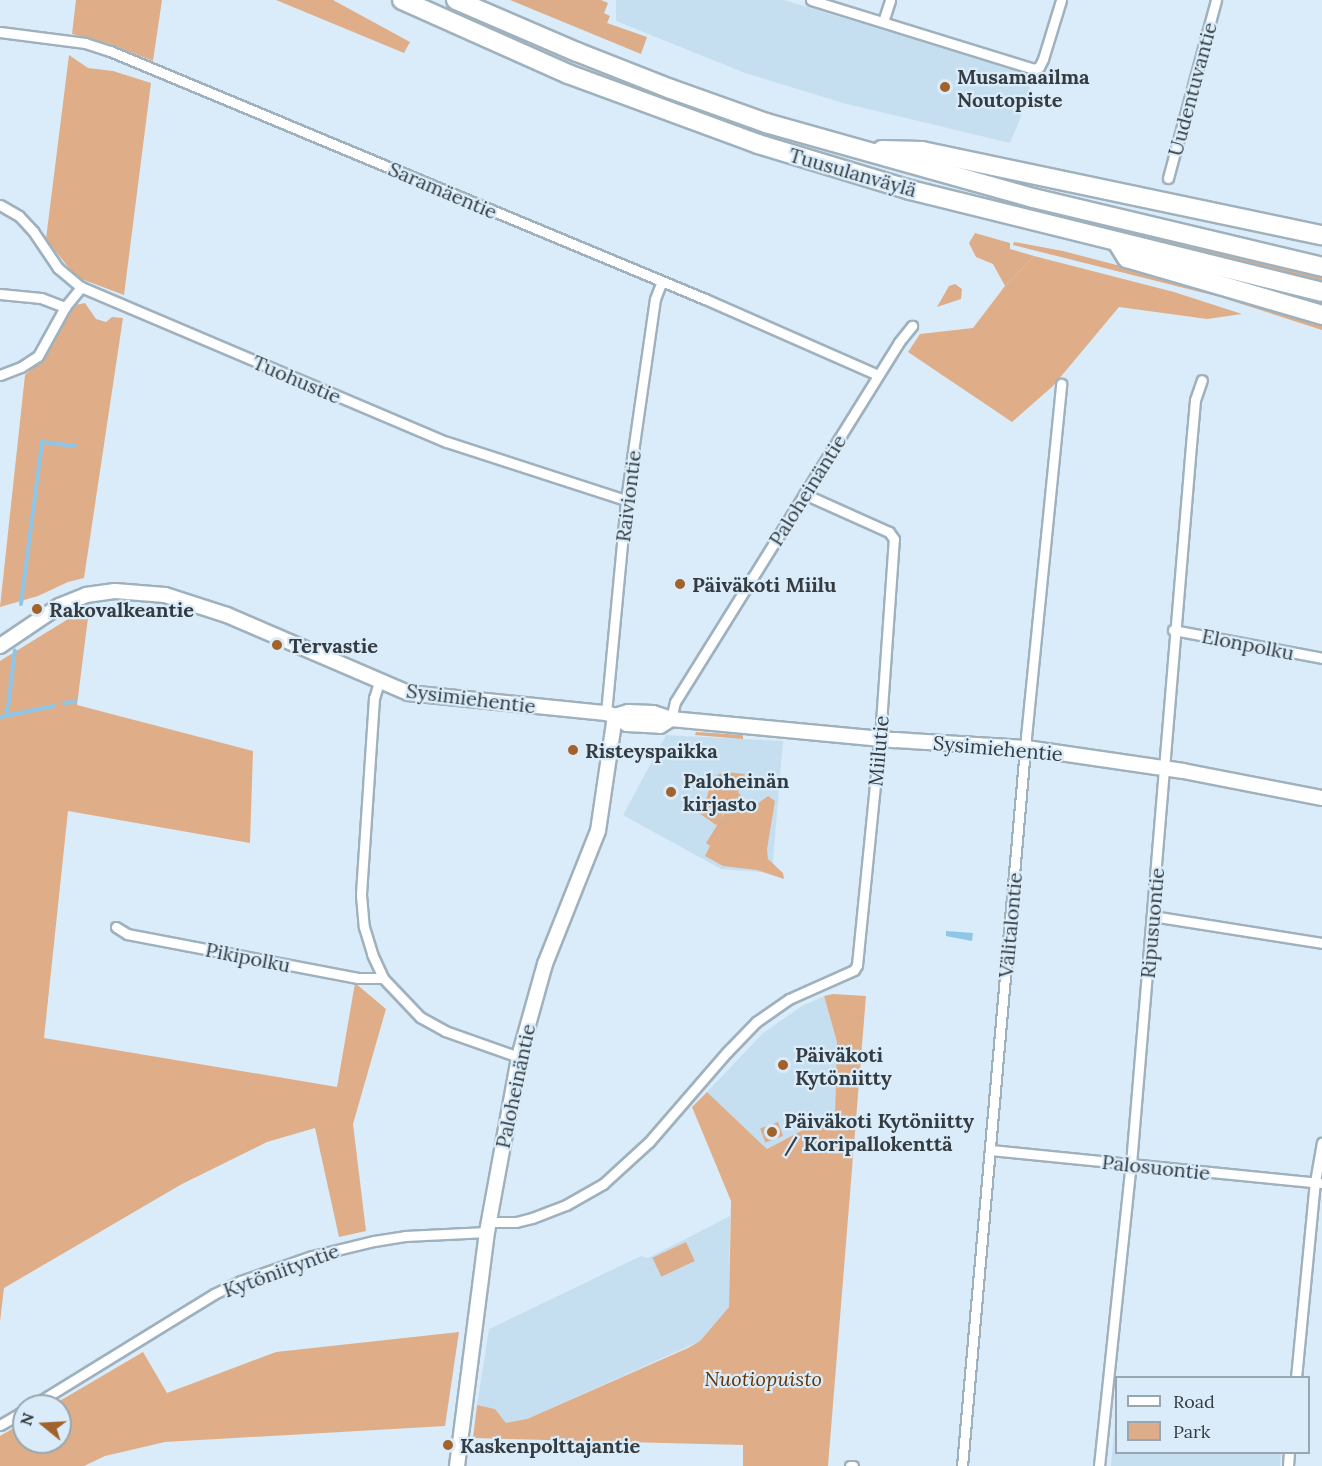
<!DOCTYPE html>
<html>
<head>
<meta charset="utf-8">
<style>
	body { margin:0 }
	#map { position:relative; width:1322px; height:1466px; overflow:hidden; background:#daecf9; font-family:Lora,serif }
	div>[style] { position:absolute }
	.built>* { inset:0; background:#c6dff0 }
	.green>* { inset:0; background:#ddad89; transform-origin:0 0 }
	.forest>* { inset:0; background:#dfae88 }
	.water>* { inset:0; background:#8dc6e9 }
	.stream>* { height:4px; margin:-2px; padding:0 2px; transform-origin:2px; border-radius:2px; background:#8dc6e9 }
	.roads { filter:drop-shadow(2px 0 #9fb1bd) drop-shadow(-2px 0 #9fb1bd) drop-shadow(0 2px #9fb1bd) drop-shadow(0 -2px #9fb1bd) }
	.street>* { height:9px; margin:-4.5px; padding:0 4.5px; transform-origin:4.5px; border-radius:4.5px; background:#fff }
	.secondary>* { height:14px; margin:-7px; padding:0 7px; transform-origin:7px; border-radius:7px; background:#fff }
	.highway>* { height:18px; margin:-9px; padding:0 9px; transform-origin:9px; border-radius:9px; background:#fff }
	.dots>* { width:16px; height:16px; translate:-50% -50%; box-sizing:border-box; border:3px solid #daecf9; border-radius:50% }
	span { translate:-50% -50%; white-space:nowrap; text-align:center; line-height:1.15; -webkit-text-stroke:4.5px #daecf9; paint-order:stroke }
	.poi-label { font-size:20px; color:#343c41; font-weight:700 }
	.left { translate:0 -50%; text-align:left }
	.street-label { font-size:20px; color:#343c41 }
	.park-label { font-size:20px; color:#633506; font-style:italic }
	.legend { position:absolute; left:1115px; top:1376px; width:195px; height:78px; box-sizing:border-box; background:#daecf9; border:2px solid #98a6af; margin:0; padding:8px 10px; list-style:none; font-size:18px; color:#343c41 }
	.legend li { display:flex; align-items:center; gap:12px; height:30px }
	.legend b { width:30px; border:2px solid #98a6af }
	.north { position:absolute; left:12px; top:1394px; width:60px; height:60px; box-sizing:border-box; background:#daecf9; border:2px solid #98a6af; border-radius:50%; rotate:288deg; font-size:16px; font-weight:700; line-height:24px; text-align:center; color:#343c41 }
	.north::after { content:''; display:block; margin:auto; width:21px; height:27px; background:#a2622b; clip-path:polygon(50% 0,100% 100%,50% 72%,0 100%) }
</style>
</head>
<body>
<div id="map">
	<div class="built">
		<div style="clip-path:polygon(616px 0,784px 0,1033px 76px,1020px 119px,1010px 143px,843px 103px,745px 73px,616px 21px)"></div>
		<div style="clip-path:polygon(666px 735px,783px 741px,772px 873px,721px 869px,623px 815px)"></div>
		<div style="clip-path:polygon(824px 996px,837px 1042px,835px 1113px,767px 1149px,707px 1092px,763px 1033px,802px 1006px)"></div>
		<div style="clip-path:polygon(730px 1216px,729px 1307px,700px 1341px,527px 1419px,506px 1424px,495px 1409px,477px 1405px,489px 1329px,641px 1256px,648px 1258px)"></div>
		<div style="clip-path:polygon(1115px 1421px,1116px 1452px,1281px 1453px,1280px 1466px,1111px 1466px)"></div>
	</div>
	<div class="green">
		<div style="clip-path:polygon(510px 0,601px 0,608px 3px,604px 13px,610px 16px,607px 23px,647px 37px,641px 54px)"></div>
		<div style="clip-path:polygon(997px 199px,1322px 276px,1322px 282px,997px 202px)"></div>
		<div style="clip-path:polygon(975px 233px,1010px 243px,1010px 249px,1034px 256px,1005px 286px,993px 264px,976px 257px,969px 243px)"></div>
		<div style="clip-path:polygon(1014px 242px,1063px 251px,1216px 291px,1322px 324px,1322px 330px,1220px 297px,1013px 245px)"></div>
		<div style="clip-path:polygon(955px 284px,962px 289px,961px 299px,937px 307px,949px 286px)"></div>
		<div style="clip-path:polygon(696px 732px,743px 735px,743px 739px,695px 735px)"></div>
		<div style="clip-path:polygon(738px 792px,747px 804px,741px 806px,710px 846px,706px 843px)"></div>
		<div style="left:778px;top:1122px;width:15px;height:19px;rotate:70deg"></div>
		<div style="left:686px;top:1242px;width:21px;height:37px;rotate:65deg"></div>
	</div>
	<div class="forest">
		<div style="clip-path:polygon(76px 0,162px 0,153px 61px,110px 44px,72px 34px)"></div>
		<div style="clip-path:polygon(276px 0,333px 0,410px 42px,404px 53px)"></div>
		<div style="clip-path:polygon(69px 55px,88px 68px,113px 71px,151px 83px,124px 295px,76px 277px,46px 239px)"></div>
		<div style="clip-path:polygon(1034px 256px,1174px 292px,1242px 314px,1207px 319px,1119px 307px,1053px 386px,1012px 422px,908px 352px,920px 334px,973px 328px,1005px 286px)"></div>
		<div style="clip-path:polygon(85px 303px,96px 319px,106px 322px,112px 317px,123px 318px,84px 578px,68px 582px,38px 596px,0 607px,25px 375px,38px 363px,75px 305px)"></div>
		<div style="clip-path:polygon(89px 610px,77px 705px,253px 751px,250px 843px,68px 811px,44px 1038px,337px 1087px,355px 983px,386px 1009px,353px 1124px,366px 1231px,339px 1237px,315px 1128px,267px 1142px,182px 1184px,4px 1288px,0 1322px,0 661px,73px 616px)"></div>
		<div style="clip-path:polygon(726px 772px,745px 774px,736px 797px,724px 811px,720px 824px,716px 825px,699px 813px,703px 810px,711px 783px,717px 775px)"></div>
		<div style="clip-path:polygon(768px 796px,775px 801px,767px 849px,768px 859px,783px 873px,784px 879px,757px 870px,723px 866px,705px 856px,715px 836px,741px 806px,753px 807px)"></div>
		<div style="clip-path:polygon(833px 994px,866px 996px,828px 1466px,743px 1466px,743px 1445px,473px 1438px,477px 1405px,495px 1409px,506px 1423px,527px 1419px,688px 1348px,700px 1341px,729px 1307px,731px 1201px,692px 1107px,707px 1092px,767px 1149px,835px 1113px,837px 1042px,824px 996px)"></div>
		<div style="clip-path:polygon(459px 1332px,445px 1426px,165px 1442px,105px 1456px,84px 1466px,0 1466px,0 1436px,24px 1422px,24px 1442px,60px 1442px,60px 1406px,51px 1406px,143px 1352px,167px 1393px,276px 1352px)"></div>
	</div>
	<div class="water">
		<div style="clip-path:polygon(946px 931px,973px 933px,972px 941px,946px 936px)"></div>
	</div>
	<div class="stream">
		<div style="left:21px;top:604px;width:163px;rotate:-82.6deg"></div>
		<div style="left:42px;top:442px;width:33px;rotate:7deg"></div>
		<div style="left:64px;top:703px;width:11px;rotate:-5deg"></div>
		<div style="left:7px;top:715px;width:65px;rotate:-83deg"></div>
		<div style="left:0;top:717px;width:55px;rotate:-11.5deg"></div>
	</div>
	<div class="roads">
		<div class="street">
			<div style="left:811px;top:0;width:233px;rotate:17.2deg"></div>
			<div style="left:1034px;top:69px;width:5px;rotate:-22deg"></div>
			<div style="left:1039px;top:67px;width:9px;rotate:-63deg"></div>
			<div style="left:1043px;top:59px;width:62px;rotate:-73deg"></div>
			<div style="left:883px;top:22px;width:23px;rotate:-72deg"></div>
			<div style="left:0;top:32px;width:86px;rotate:7.4deg"></div>
			<div style="left:85px;top:43px;width:26px;rotate:18deg"></div>
			<div style="left:110px;top:51px;width:645px;rotate:22.63deg"></div>
			<div style="left:705px;top:299px;width:189px;rotate:23.7deg"></div>
			<div style="left:1168px;top:178px;width:184px;rotate:-74.9deg"></div>
			<div style="left:0;top:205px;width:22px;rotate:30deg"></div>
			<div style="left:19px;top:216px;width:21px;rotate:47deg"></div>
			<div style="left:33px;top:231px;width:45px;rotate:56deg"></div>
			<div style="left:58px;top:268px;width:30px;rotate:40deg"></div>
			<div style="left:81px;top:287px;width:397px;rotate:23deg"></div>
			<div style="left:447px;top:442px;width:188px;rotate:18deg"></div>
			<div style="left:0;top:294px;width:41px;rotate:5.6deg"></div>
			<div style="left:41px;top:298px;width:26px;rotate:21deg"></div>
			<div style="left:0;top:375px;width:22px;rotate:-21deg"></div>
			<div style="left:21px;top:367px;width:20px;rotate:-33deg"></div>
			<div style="left:38px;top:356px;width:56px;rotate:-61.1deg"></div>
			<div style="left:65px;top:307px;width:26px;rotate:-51deg"></div>
			<div style="left:1173px;top:630px;width:152px;rotate:10.6deg"></div>
			<div style="left:379px;top:682px;width:17px;rotate:107deg"></div>
			<div style="left:374px;top:698px;width:197px;rotate:93.8deg"></div>
			<div style="left:361px;top:895px;width:32px;rotate:85deg"></div>
			<div style="left:364px;top:927px;width:28px;rotate:73deg"></div>
			<div style="left:372px;top:954px;width:26px;rotate:65deg"></div>
			<div style="left:383px;top:978px;width:54px;rotate:46.5deg"></div>
			<div style="left:420px;top:1017px;width:29px;rotate:29deg"></div>
			<div style="left:445px;top:1031px;width:78px;rotate:19.4deg"></div>
			<div style="left:606px;top:713px;width:214px;rotate:-84.6deg"></div>
			<div style="left:626px;top:500px;width:203px;rotate:-81.8deg"></div>
			<div style="left:655px;top:299px;width:19px;rotate:-69deg"></div>
			<div style="left:671px;top:719px;width:17px;rotate:-77deg"></div>
			<div style="left:675px;top:702px;width:424px;rotate:-58.1deg"></div>
			<div style="left:899px;top:342px;width:21px;rotate:-51deg"></div>
			<div style="left:1152px;top:916px;width:172px;rotate:9deg"></div>
			<div style="left:116px;top:927px;width:13px;rotate:32deg"></div>
			<div style="left:127px;top:934px;width:235px;rotate:10.8deg"></div>
			<div style="left:358px;top:978px;width:25px"></div>
			<div style="left:990px;top:1150px;width:334px;rotate:5.7deg"></div>
			<div style="left:489px;top:1222px;width:27px"></div>
			<div style="left:516px;top:1222px;width:16px;rotate:-14deg"></div>
			<div style="left:532px;top:1218px;width:36px;rotate:-21deg"></div>
			<div style="left:566px;top:1205px;width:43px;rotate:-29.6deg"></div>
			<div style="left:603px;top:1184px;width:62px;rotate:-42.4deg"></div>
			<div style="left:649px;top:1142px;width:119px;rotate:-49.1deg"></div>
			<div style="left:727px;top:1052px;width:42px;rotate:-46deg"></div>
			<div style="left:756px;top:1022px;width:40px;rotate:-34.9deg"></div>
			<div style="left:789px;top:999px;width:71px;rotate:-24deg"></div>
			<div style="left:854px;top:970px;width:6px;rotate:-59deg"></div>
			<div style="left:857px;top:965px;width:243px;rotate:-84.3deg"></div>
			<div style="left:881px;top:723px;width:184px;rotate:-86deg"></div>
			<div style="left:894px;top:539px;width:9px;rotate:-126deg"></div>
			<div style="left:889px;top:532px;width:93px;rotate:-155.9deg"></div>
			<div style="left:1296px;top:1378px;width:197px;rotate:-84.5deg"></div>
			<div style="left:1315px;top:1182px;width:40px;rotate:-80deg"></div>
			<div style="left:32px;top:1406px;width:214px;rotate:-31.6deg"></div>
			<div style="left:214px;top:1294px;width:30px;rotate:-26deg"></div>
			<div style="left:241px;top:1281px;width:75px;rotate:-19.4deg"></div>
			<div style="left:312px;top:1256px;width:64px;rotate:-13.6deg"></div>
			<div style="left:374px;top:1241px;width:31px;rotate:-9deg"></div>
			<div style="left:405px;top:1236px;width:82px;rotate:-2.8deg"></div>
			<div style="left:0;top:1425px;width:28px;rotate:-30deg"></div>
			<div style="left:850px;top:1466px;width:3px"></div>
			<div style="left:962px;top:1466px;width:732px;rotate:-84.98deg"></div>
			<div style="left:1026px;top:737px;width:355px;rotate:-84.3deg"></div>
			<div style="left:1099px;top:1466px;width:304px;rotate:-84deg"></div>
			<div style="left:1131px;top:1164px;width:721px;rotate:-85.23deg"></div>
			<div style="left:1191px;top:445px;width:45px;rotate:-84.9deg"></div>
			<div style="left:1195px;top:400px;width:21px;rotate:-71deg"></div>
			<div style="left:1288px;top:1466px;width:14px;rotate:-86deg"></div>
		</div>
		<div class="secondary">
			<div style="left:0;top:646px;width:71px;rotate:-34.1deg"></div>
			<div style="left:59px;top:606px;width:29px;rotate:-22deg"></div>
			<div style="left:86px;top:595px;width:29px;rotate:-8deg"></div>
			<div style="left:115px;top:591px;width:50px;rotate:4.6deg"></div>
			<div style="left:165px;top:595px;width:65px;rotate:17.9deg"></div>
			<div style="left:227px;top:615px;width:197px;rotate:23.3deg"></div>
			<div style="left:408px;top:693px;width:199px;rotate:5.8deg"></div>
			<div style="left:606px;top:713px;width:9px;rotate:18deg"></div>
			<div style="left:615px;top:716px;width:14px;rotate:34deg"></div>
			<div style="left:627px;top:724px;width:33px;rotate:3deg"></div>
			<div style="left:660px;top:726px;width:13px;rotate:-32deg"></div>
			<div style="left:615px;top:716px;width:14px;rotate:-17deg"></div>
			<div style="left:628px;top:712px;width:25px;rotate:2deg"></div>
			<div style="left:653px;top:713px;width:19px;rotate:18deg"></div>
			<div style="left:671px;top:719px;width:225px;rotate:5.4deg"></div>
			<div style="left:895px;top:740px;width:131px;rotate:3.5deg"></div>
			<div style="left:1026px;top:748px;width:159px;rotate:8.3deg"></div>
			<div style="left:1183px;top:771px;width:142px;rotate:11deg"></div>
			<div style="left:457px;top:1466px;width:236px;rotate:-82.7deg"></div>
			<div style="left:487px;top:1232px;width:178px;rotate:-79.6deg"></div>
			<div style="left:519px;top:1057px;width:97px;rotate:-74.4deg"></div>
			<div style="left:545px;top:964px;width:143px;rotate:-68.3deg"></div>
			<div style="left:598px;top:831px;width:116px;rotate:-81.6deg"></div>
		</div>
		<div class="highway">
			<div style="left:402px;top:0;width:182px;rotate:24deg"></div>
			<div style="left:568px;top:74px;width:202px;rotate:20.2deg"></div>
			<div style="left:758px;top:144px;width:159px;rotate:16.8deg"></div>
			<div style="left:910px;top:190px;width:424px;rotate:13.9deg"></div>
			<div style="left:456px;top:0;width:132px;rotate:23.3deg"></div>
			<div style="left:577px;top:52px;width:101px;rotate:21.5deg"></div>
			<div style="left:671px;top:89px;width:101px;rotate:19.7deg"></div>
			<div style="left:766px;top:123px;width:277px;rotate:15.7deg"></div>
			<div style="left:1033px;top:198px;width:297px;rotate:13.4deg"></div>
			<div style="left:882px;top:150px;width:40px;rotate:1.4deg"></div>
			<div style="left:922px;top:151px;width:409px;rotate:11.9deg"></div>
			<div style="left:1117px;top:242px;width:19px;rotate:58deg"></div>
			<div style="left:1127px;top:258px;width:203px;rotate:16.3deg"></div>
		</div>
	</div>
	<div class="dots">
		<div style="left:945px;top:87px;background:#a2622b"></div>
		<div style="left:680px;top:584px;background:#a2622b"></div>
		<div style="left:37px;top:609px;background:#a2622b"></div>
		<div style="left:277px;top:645px;background:#a2622b"></div>
		<div style="left:573px;top:750px;background:#a2622b"></div>
		<div style="left:671px;top:792px;background:#a2622b"></div>
		<div style="left:783px;top:1065px;background:#a2622b"></div>
		<div style="left:772px;top:1132px;background:#a2622b"></div>
		<div style="left:448px;top:1445px;background:#a2622b"></div>
	</div>
	<div class="poi-label">
		<span class="left" style="left:957px;top:88px">Musamaailma<br>Noutopiste</span>
		<span class="left" style="left:692px;top:584px">Päiväkoti Miilu</span>
		<span class="left" style="left:49px;top:609px">Rakovalkeantie</span>
		<span class="left" style="left:289px;top:645px">Tervastie</span>
		<span class="left" style="left:585px;top:750px">Risteyspaikka</span>
		<span class="left" style="left:683px;top:792px">Paloheinän<br>kirjasto</span>
		<span class="left" style="left:795px;top:1066px">Päiväkoti<br>Kytöniitty</span>
		<span class="left" style="left:784px;top:1132px">Päiväkoti Kytöniitty<br>/ Koripallokenttä</span>
		<span class="left" style="left:460px;top:1445px">Kaskenpolttajantie</span>
	</div>
	<div class="street-label">
		<span style="left:1192px;top:89px;rotate:-75deg">Uudentuvantie</span>
		<span style="left:853px;top:172px;rotate:16deg">Tuusulanväylä</span>
		<span style="left:443px;top:190px;rotate:23deg">Saramäentie</span>
		<span style="left:297px;top:379px;rotate:23deg">Tuohustie</span>
		<span style="left:807px;top:490px;rotate:-58deg">Paloheinäntie</span>
		<span style="left:628px;top:496px;rotate:-83deg">Raiviontie</span>
		<span style="left:1248px;top:644px;rotate:11deg">Elonpolku</span>
		<span style="left:471px;top:698px;rotate:7deg">Sysimiehentie</span>
		<span style="left:998px;top:748px;rotate:5deg">Sysimiehentie</span>
		<span style="left:878px;top:751px;rotate:-85deg">Miilutie</span>
		<span style="left:1152px;top:923px;rotate:-85deg">Ripusuontie</span>
		<span style="left:1010px;top:925px;rotate:-85deg">Välitalontie</span>
		<span style="left:248px;top:957px;rotate:11deg">Pikipolku</span>
		<span style="left:515px;top:1086px;rotate:-78deg">Paloheinäntie</span>
		<span style="left:1156px;top:1167px;rotate:6deg">Palosuontie</span>
		<span style="left:281px;top:1270px;rotate:-20deg">Kytöniityntie</span>
	</div>
	<div class="park-label">
		<span style="left:763px;top:1378px">Nuotiopuisto</span>
	</div>
	<ul class="legend">
	<li><b style="height:8px;background:#fff"></b>Road</li>
	<li><b style="height:16px;background:#ddad89"></b>Park</li>
	</ul>
	<div class="north">N</div>
</div>
</body>
</html>
